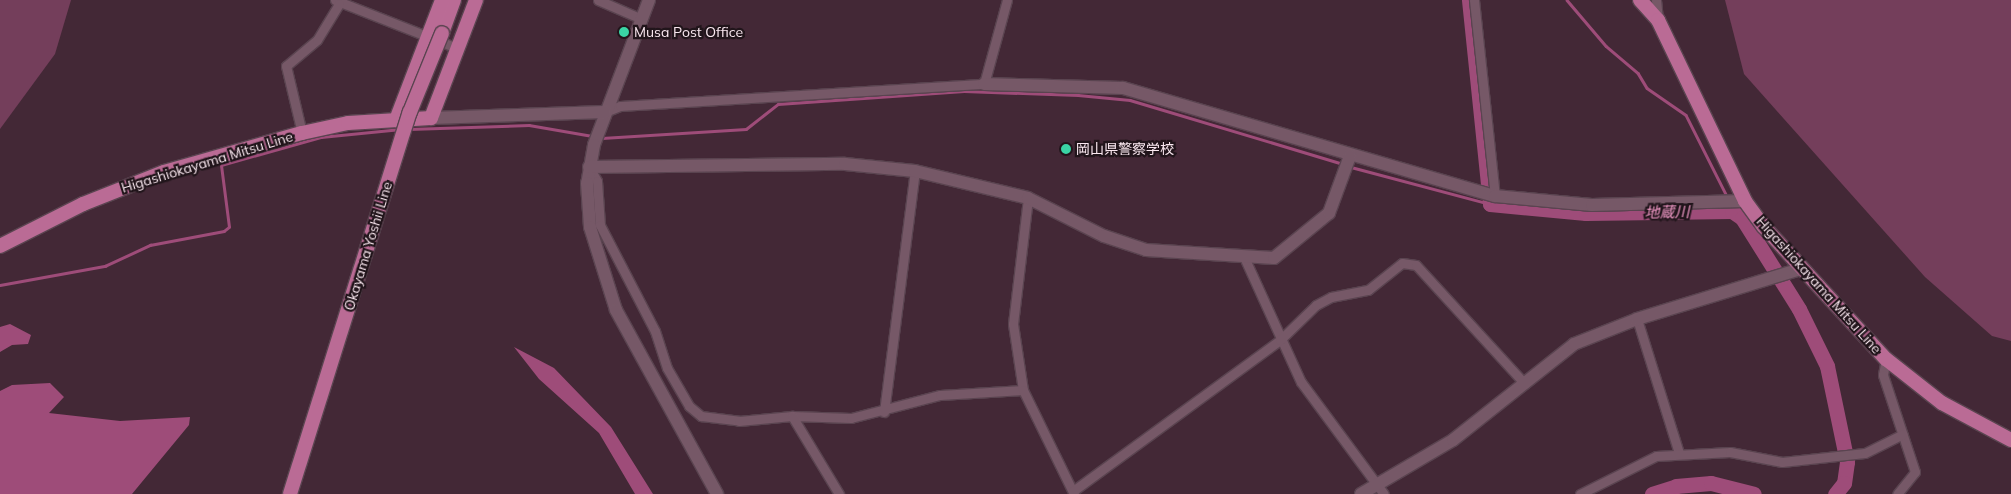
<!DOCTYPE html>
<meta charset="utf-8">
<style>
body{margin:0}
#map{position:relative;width:2011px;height:494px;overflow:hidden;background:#432836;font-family:Mulish,"Noto Sans JP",sans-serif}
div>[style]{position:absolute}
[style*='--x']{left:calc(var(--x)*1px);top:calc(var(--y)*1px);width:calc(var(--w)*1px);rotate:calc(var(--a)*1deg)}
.green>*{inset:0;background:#743e5b}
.water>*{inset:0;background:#9e4c79}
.stream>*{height:2.5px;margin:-1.25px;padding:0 1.25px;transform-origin:1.25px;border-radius:1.25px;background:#9e4c79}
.river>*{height:15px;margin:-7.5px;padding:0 7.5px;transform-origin:7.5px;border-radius:7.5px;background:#9e4c79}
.roads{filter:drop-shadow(1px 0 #5a4450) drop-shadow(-1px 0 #5a4450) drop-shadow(0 1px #5a4450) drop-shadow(0 -1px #5a4450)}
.street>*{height:9px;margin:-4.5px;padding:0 4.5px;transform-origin:4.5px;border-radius:4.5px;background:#765867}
.secondary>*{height:12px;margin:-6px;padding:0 6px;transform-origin:6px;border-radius:6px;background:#765867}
.primary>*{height:14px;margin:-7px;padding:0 7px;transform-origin:7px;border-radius:7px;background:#ba6b95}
.bridges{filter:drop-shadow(1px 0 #5a4450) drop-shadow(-1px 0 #5a4450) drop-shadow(0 1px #5a4450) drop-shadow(0 -1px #5a4450)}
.primary-bridge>*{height:14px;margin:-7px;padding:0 7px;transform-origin:7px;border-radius:7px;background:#ba6b95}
.dots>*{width:14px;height:14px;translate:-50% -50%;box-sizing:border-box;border:2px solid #21151b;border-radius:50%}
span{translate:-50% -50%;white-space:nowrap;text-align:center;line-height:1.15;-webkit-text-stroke:4.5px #21151b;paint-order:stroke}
.poi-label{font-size:14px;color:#fae8f0}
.left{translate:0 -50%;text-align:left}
.street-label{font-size:14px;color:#fae8f0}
.water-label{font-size:15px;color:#fa9fce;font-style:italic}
</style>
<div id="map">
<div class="green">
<div style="clip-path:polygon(0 0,71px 0,55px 54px,0 129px)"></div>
<div style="clip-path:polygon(1725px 0,2011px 0,2011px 341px,1992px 336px,1925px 277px,1744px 74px)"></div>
</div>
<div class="water">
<div style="clip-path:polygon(10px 324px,31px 335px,28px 344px,12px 345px,0 352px,0 327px)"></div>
<div style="clip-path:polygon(514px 347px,554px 368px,611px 427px,653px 494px,635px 494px,599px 433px,539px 379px)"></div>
<div style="clip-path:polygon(50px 383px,64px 397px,49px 413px,120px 421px,190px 417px,189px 425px,132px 494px,0 494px,0 391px,12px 385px)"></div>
</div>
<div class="stream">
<div style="--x:1567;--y:0;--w:60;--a:49.7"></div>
<div style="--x:1606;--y:46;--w:42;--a:40.2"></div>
<div style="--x:1638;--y:73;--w:17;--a:59"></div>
<div style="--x:1647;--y:88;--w:47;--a:34.7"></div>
<div style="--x:1686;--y:115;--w:93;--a:63.2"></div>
<div style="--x:409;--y:129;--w:120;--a:-1.9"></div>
<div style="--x:529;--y:125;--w:64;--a:9.9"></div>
<div style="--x:602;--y:138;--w:144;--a:-3.6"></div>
<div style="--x:746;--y:129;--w:41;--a:-38"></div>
<div style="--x:778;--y:104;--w:186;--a:-4"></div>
<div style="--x:964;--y:91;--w:114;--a:2"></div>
<div style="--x:1078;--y:95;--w:52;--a:5.5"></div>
<div style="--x:1130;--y:100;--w:223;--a:16.7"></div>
<div style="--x:1351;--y:167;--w:144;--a:14.9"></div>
<div style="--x:0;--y:285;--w:107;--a:-10.3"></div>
<div style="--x:105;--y:266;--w:50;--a:-25"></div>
<div style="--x:150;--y:245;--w:75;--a:-10.7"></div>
<div style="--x:224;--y:231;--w:6;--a:-39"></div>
<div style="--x:229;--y:227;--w:63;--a:-97.4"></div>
<div style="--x:221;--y:165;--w:104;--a:-15.6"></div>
<div style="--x:321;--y:137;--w:80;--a:-5.7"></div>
</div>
<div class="river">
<div style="--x:1469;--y:0;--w:205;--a:84.1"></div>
<div style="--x:1490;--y:204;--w:96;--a:5.4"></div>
<div style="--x:1586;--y:213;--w:146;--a:-0.8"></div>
<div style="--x:1732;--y:211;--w:12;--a:35"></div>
<div style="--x:1742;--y:218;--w:107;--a:57.9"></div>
<div style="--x:1799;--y:309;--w:64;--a:63.8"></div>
<div style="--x:1827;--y:366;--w:98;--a:78.2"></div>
<div style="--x:1847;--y:462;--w:21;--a:98"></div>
<div style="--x:1844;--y:483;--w:14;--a:129"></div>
<div style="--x:1652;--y:494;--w:25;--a:-18"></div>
<div style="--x:1676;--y:486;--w:35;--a:-5"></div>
<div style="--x:1711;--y:483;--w:44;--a:14.3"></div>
</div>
<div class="roads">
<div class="street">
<div style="--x:335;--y:0;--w:131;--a:21.5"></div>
<div style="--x:598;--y:0;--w:48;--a:23.4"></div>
<div style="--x:1474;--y:0;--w:197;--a:83.9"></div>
<div style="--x:1656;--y:0;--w:20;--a:84"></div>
<div style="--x:605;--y:112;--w:16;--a:-22"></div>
<div style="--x:620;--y:106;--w:365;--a:-3.5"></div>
<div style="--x:984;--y:84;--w:87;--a:-74.7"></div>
<div style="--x:302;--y:133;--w:69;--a:-103.4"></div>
<div style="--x:286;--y:66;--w:40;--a:-40"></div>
<div style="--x:317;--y:40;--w:42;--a:-58.6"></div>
<div style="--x:589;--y:167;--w:16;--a:60"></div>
<div style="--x:597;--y:181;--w:44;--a:86.1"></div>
<div style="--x:600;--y:225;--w:119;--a:62.6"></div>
<div style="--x:655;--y:331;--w:39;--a:72"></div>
<div style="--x:667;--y:368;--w:44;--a:59.9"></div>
<div style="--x:689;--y:406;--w:16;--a:40"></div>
<div style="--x:701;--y:416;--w:38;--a:7"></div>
<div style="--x:739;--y:421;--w:53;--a:-5.4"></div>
<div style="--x:792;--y:416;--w:59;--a:1.9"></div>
<div style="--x:851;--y:418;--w:92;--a:-14.5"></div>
<div style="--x:940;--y:395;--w:83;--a:-3.4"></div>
<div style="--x:1028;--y:198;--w:127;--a:96.8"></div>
<div style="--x:1013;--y:324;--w:67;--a:81.4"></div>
<div style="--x:1023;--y:390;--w:116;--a:63.9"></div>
<div style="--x:1244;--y:257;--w:137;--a:65.5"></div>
<div style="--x:1301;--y:382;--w:139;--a:53.5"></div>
<div style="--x:1637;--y:319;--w:140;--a:72.6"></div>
<div style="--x:1886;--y:359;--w:16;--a:101"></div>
<div style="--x:1883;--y:375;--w:102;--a:71.7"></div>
<div style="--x:1915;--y:472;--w:28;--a:129"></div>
<div style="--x:884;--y:412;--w:243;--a:-82.7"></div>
<div style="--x:792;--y:416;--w:91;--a:58.9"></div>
<div style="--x:1073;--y:491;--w:256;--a:-36.1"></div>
<div style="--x:1280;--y:340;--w:50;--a:-44.2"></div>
<div style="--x:1316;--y:305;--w:17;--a:-28"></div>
<div style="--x:1331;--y:297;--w:38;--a:-11"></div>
<div style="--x:1368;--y:290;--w:43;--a:-38.5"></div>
<div style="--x:1402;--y:263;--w:14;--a:8"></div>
<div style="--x:1416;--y:265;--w:161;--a:47.5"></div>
<div style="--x:1580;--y:494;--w:85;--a:-26.6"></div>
<div style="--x:1656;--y:456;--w:74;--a:-3.1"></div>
<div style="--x:1730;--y:452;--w:53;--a:10.9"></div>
<div style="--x:1782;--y:462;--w:83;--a:-6.2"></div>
<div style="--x:1865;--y:453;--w:42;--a:-26.6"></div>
</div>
<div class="secondary">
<div style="--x:649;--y:0;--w:155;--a:110.8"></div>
<div style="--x:594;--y:145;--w:39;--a:100"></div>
<div style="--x:587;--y:183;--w:44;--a:86.1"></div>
<div style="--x:590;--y:227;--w:87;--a:72.6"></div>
<div style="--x:616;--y:310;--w:210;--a:61.2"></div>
<div style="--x:984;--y:84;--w:139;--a:1.6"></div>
<div style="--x:1123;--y:88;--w:387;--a:16.2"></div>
<div style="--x:1495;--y:196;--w:97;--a:5.3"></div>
<div style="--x:1592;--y:205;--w:153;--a:-1.5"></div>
<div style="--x:431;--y:118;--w:174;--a:-2"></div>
<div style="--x:589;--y:167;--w:256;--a:-0.7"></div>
<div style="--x:845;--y:164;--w:70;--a:5.7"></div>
<div style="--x:915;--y:171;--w:116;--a:13.4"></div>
<div style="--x:1028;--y:198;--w:85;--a:26.6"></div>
<div style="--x:1104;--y:236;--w:44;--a:18.4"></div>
<div style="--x:1146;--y:250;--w:128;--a:3.6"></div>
<div style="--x:1274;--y:258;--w:71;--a:-39.3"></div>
<div style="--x:1329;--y:213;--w:61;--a:-69.8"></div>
<div style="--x:1361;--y:494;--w:107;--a:-30.4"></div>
<div style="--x:1453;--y:440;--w:154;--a:-38.4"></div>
<div style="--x:1574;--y:344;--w:68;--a:-21.6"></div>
<div style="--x:1637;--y:319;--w:171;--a:-17"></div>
</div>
<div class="primary">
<div style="--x:1640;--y:0;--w:27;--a:48"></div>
<div style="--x:1658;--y:20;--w:201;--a:64.3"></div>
<div style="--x:1745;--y:201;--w:32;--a:54"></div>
<div style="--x:1764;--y:227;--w:180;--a:47.3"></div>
<div style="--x:1886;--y:359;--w:71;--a:38.2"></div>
<div style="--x:1942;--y:403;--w:78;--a:28.2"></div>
<div style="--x:442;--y:33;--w:35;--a:-70"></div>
<div style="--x:396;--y:120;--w:129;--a:-69"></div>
<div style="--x:0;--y:246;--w:93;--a:-26.8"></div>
<div style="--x:83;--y:204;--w:87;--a:-21.6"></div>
<div style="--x:164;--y:172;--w:143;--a:-15.8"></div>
<div style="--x:302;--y:133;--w:47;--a:-12.3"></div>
<div style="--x:348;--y:123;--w:83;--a:-3.4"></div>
<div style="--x:431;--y:118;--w:126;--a:-69.1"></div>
</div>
</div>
<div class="bridges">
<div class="primary-bridge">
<div style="--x:290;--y:494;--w:400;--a:-72.6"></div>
<div style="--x:410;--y:112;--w:85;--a:-67.9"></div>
</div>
</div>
<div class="dots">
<div style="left:624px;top:32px;background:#3ad4a5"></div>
<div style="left:1066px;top:149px;background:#3ad4a5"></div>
</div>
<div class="poi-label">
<span class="left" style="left:634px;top:32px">Musa Post Office</span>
<span class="left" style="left:1076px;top:149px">岡山県警察学校</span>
</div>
<div class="street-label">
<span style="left:207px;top:162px;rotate:-17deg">Higashiokayama Mitsu Line</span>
<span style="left:368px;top:246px;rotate:-73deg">Okayama Yoshii Line</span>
<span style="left:1819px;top:285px;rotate:48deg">Higashiokayama Mitsu Line</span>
</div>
<div class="water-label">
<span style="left:1667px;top:212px;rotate:-1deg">地蔵川</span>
</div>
</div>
